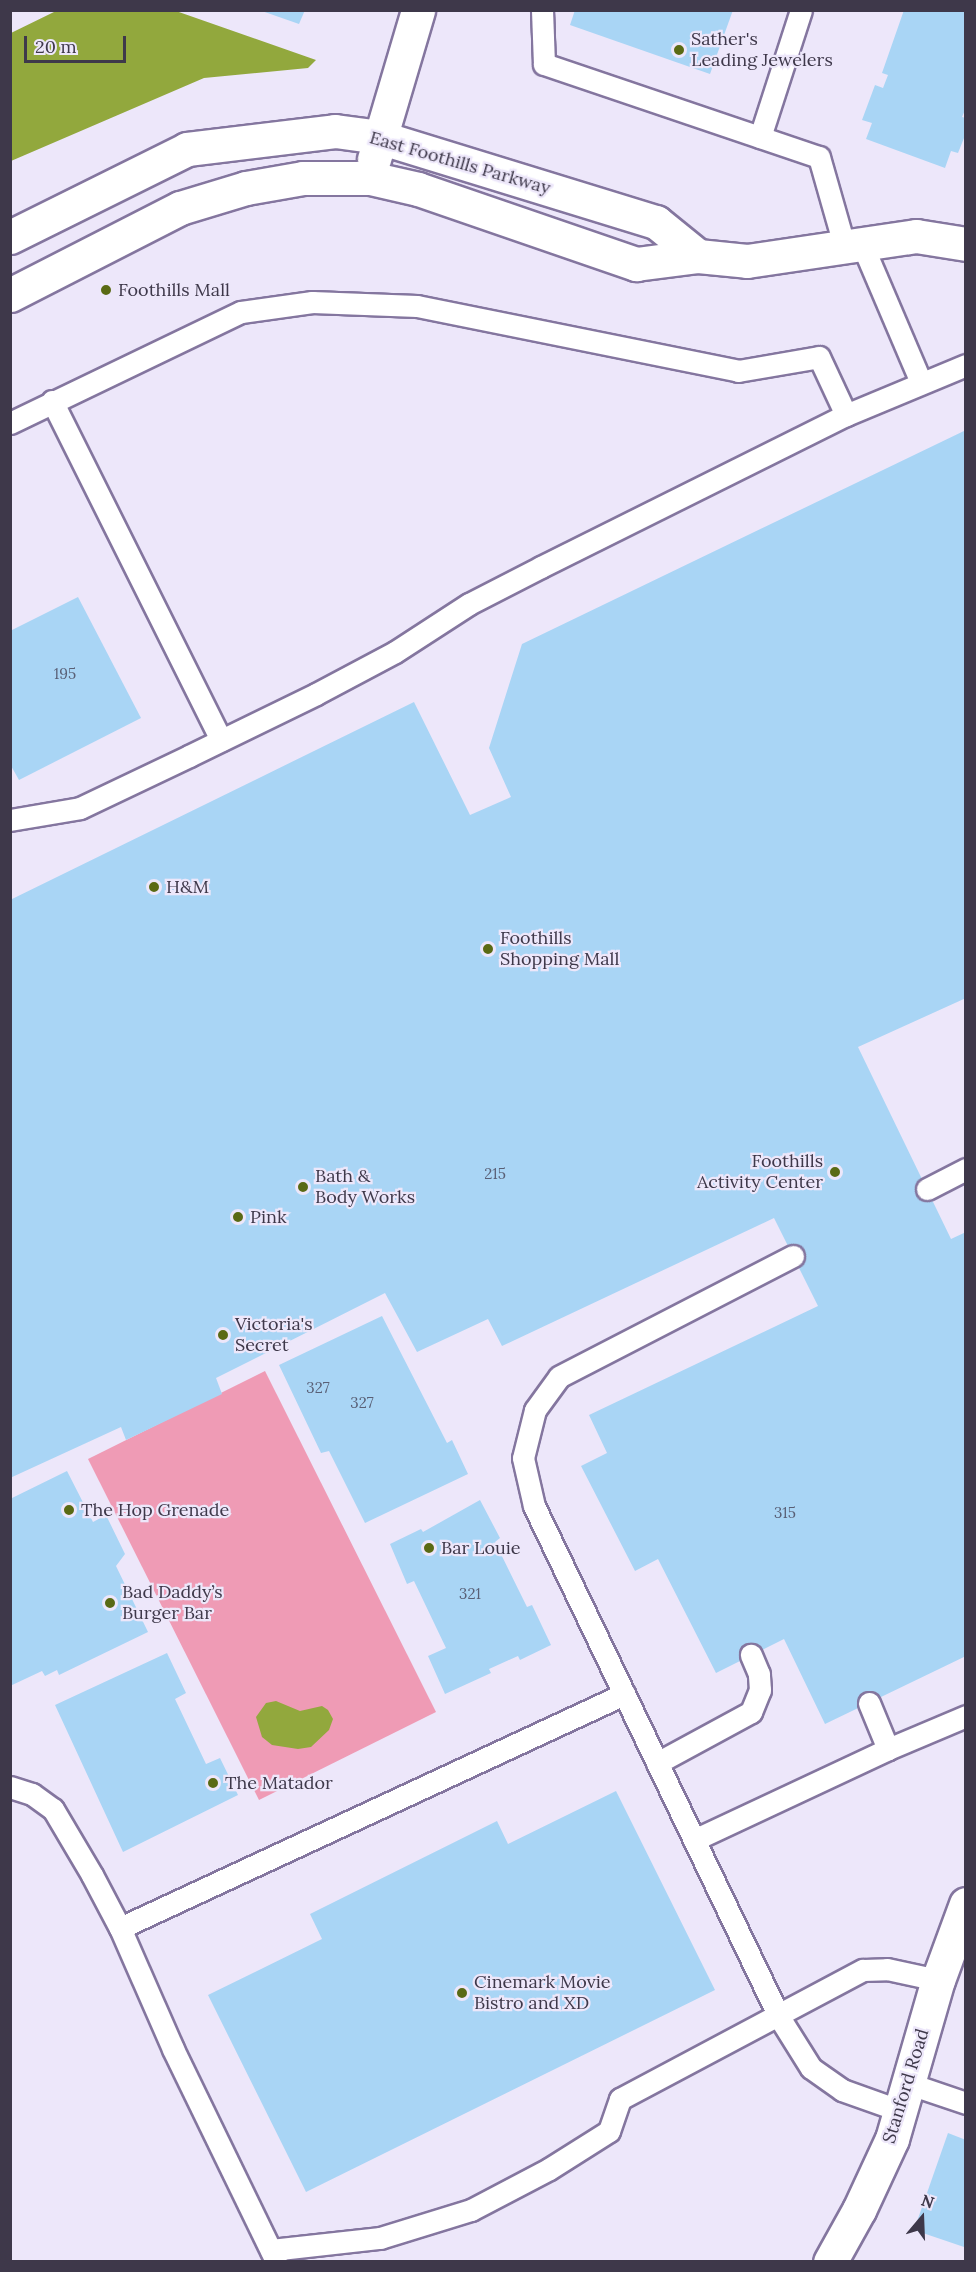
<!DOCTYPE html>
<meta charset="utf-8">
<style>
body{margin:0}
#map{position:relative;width:976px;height:2272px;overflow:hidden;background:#ede7fa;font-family:Lora,serif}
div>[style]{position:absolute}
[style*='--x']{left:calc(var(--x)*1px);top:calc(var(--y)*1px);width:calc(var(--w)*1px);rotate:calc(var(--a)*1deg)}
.green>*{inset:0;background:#ef9bb5}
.water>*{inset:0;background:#92a83d}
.building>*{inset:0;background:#a9d5f5}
.roads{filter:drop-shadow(2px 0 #84769f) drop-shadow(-2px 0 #84769f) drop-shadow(0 2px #84769f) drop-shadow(0 -2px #84769f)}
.lane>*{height:21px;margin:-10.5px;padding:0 10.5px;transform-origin:10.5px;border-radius:10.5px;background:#fff}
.street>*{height:33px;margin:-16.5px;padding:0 16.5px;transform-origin:16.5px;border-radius:16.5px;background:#fff}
.dots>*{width:16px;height:16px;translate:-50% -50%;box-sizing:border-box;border:3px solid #ede7fa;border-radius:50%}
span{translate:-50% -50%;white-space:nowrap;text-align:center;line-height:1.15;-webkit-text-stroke:4.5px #ede7fa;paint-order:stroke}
.number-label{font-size:15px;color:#595f75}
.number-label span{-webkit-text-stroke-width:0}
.poi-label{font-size:18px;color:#3e384a}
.left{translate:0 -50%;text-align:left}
.right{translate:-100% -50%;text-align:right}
.street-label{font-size:18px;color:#3e384a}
.frame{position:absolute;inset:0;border:12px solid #3e384a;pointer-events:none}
.north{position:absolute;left:892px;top:2188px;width:60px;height:60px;-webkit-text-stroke:4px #ede7fa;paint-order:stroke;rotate:19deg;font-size:16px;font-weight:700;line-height:24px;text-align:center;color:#3e384a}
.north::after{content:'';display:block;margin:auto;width:21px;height:27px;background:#3e384a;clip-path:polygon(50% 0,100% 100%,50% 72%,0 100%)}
.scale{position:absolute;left:24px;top:36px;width:102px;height:27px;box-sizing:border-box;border:3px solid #3e384a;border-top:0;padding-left:8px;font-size:18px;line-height:21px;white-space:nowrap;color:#3e384a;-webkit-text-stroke:4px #ede7fa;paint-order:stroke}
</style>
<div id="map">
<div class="green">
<div style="clip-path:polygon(265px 1371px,436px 1712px,259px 1800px,88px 1459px)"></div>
</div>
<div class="water">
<div style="clip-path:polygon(56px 11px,176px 11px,316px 60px,308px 68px,204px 78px,11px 161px,11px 33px)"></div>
<div style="clip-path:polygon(276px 1701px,300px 1711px,322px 1706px,328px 1710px,333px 1719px,329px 1730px,311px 1747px,298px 1749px,272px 1745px,262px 1737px,256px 1717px,266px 1703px)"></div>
</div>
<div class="building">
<div style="clip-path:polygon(259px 10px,305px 10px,299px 24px)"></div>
<div style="clip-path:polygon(575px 10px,733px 10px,710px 74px,570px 25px)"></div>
<div style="clip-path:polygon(904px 10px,966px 10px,966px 108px,962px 117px,966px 118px,966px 133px,958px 153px,951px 151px,945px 168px,866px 139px,872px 123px,862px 120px,875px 85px,883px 88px,888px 75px,882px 73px)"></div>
<div style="clip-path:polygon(966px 430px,966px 998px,858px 1047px,951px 1239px,966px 1232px,966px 1656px,825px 1724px,784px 1639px,716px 1673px,658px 1559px,635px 1571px,581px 1466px,607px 1453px,589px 1415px,818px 1306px,774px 1218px,502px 1346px,488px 1319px,417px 1352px,385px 1293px,216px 1378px,222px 1394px,126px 1440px,121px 1427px,10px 1478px,10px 900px,414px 702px,470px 815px,511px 797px,489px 748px,522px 644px)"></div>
<div style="clip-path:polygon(78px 597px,141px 718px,19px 780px,10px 764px,10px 631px)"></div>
<div style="clip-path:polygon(382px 1316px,447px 1443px,452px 1440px,468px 1474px,365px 1523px,329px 1451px,321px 1453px,279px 1365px)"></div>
<div style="clip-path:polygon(67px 1471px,93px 1522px,106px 1515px,125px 1554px,116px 1566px,148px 1632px,59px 1675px,57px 1670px,45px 1676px,42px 1671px,10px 1686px,10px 1499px)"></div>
<div style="clip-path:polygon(480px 1500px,500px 1538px,495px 1542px,527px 1607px,532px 1605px,551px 1645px,520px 1660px,518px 1656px,489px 1669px,491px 1673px,445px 1694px,428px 1656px,446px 1648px,414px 1581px,407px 1584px,390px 1544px,421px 1529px,423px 1532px)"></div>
<div style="clip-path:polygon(167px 1653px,186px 1693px,175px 1699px,206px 1764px,220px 1758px,238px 1795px,123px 1852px,55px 1705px)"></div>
<div style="clip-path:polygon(616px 1791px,715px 1990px,306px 2192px,208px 1995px,322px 1939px,310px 1914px,497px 1821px,508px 1844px)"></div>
<div style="clip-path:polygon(948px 2133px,966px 2140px,964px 2247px,914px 2230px)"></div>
</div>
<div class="roads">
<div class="lane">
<div style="--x:542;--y:10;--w:54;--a:87.9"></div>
<div style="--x:544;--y:64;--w:290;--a:18.7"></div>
<div style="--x:819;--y:157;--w:95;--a:74.1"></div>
<div style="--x:760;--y:137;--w:133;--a:-72.1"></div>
<div style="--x:862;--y:244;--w:150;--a:66.9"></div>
<div style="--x:52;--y:401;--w:379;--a:63.5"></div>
<div style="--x:10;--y:423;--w:256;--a:-25.7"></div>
<div style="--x:241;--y:312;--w:72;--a:-8"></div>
<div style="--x:312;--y:302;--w:105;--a:2.2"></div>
<div style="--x:417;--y:306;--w:328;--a:11.4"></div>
<div style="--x:738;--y:371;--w:82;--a:-9.8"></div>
<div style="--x:819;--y:357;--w:64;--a:65"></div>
<div style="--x:10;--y:820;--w:71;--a:-9.7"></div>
<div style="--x:80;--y:808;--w:121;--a:-25.5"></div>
<div style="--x:189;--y:756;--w:141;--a:-26"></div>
<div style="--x:316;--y:694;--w:89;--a:-28"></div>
<div style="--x:395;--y:652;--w:88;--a:-33"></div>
<div style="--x:469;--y:604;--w:81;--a:-27.2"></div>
<div style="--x:541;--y:567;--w:341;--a:-26.5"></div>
<div style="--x:846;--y:415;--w:130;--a:-22.6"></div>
<div style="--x:927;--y:1189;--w:44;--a:-27.1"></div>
<div style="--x:793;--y:1256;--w:263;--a:152.7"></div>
<div style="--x:559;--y:1377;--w:41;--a:126"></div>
<div style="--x:535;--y:1410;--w:49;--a:104"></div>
<div style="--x:523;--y:1458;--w:49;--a:77.1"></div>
<div style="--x:534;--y:1506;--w:567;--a:64.38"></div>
<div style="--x:779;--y:2017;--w:60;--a:57.9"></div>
<div style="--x:811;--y:2068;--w:38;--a:35"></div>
<div style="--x:842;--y:2090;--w:63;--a:19.6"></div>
<div style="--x:869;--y:1703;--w:50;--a:67.6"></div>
<div style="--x:657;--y:1763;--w:107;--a:-28.5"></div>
<div style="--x:751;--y:1712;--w:24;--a:-68"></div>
<div style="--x:760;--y:1690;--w:16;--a:-94"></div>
<div style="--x:759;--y:1674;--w:21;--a:-113"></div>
<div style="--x:10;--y:1787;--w:23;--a:18"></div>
<div style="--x:32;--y:1794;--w:26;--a:36"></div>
<div style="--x:53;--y:1809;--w:77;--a:59.4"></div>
<div style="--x:92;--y:1875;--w:60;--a:62.2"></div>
<div style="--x:120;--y:1928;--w:132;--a:66.3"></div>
<div style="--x:173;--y:2049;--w:236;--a:64.1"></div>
<div style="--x:694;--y:1840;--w:214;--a:-25.1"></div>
<div style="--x:888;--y:1749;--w:85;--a:-22.9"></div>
<div style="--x:120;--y:1928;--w:556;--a:-24.9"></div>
<div style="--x:907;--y:2083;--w:62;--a:18.7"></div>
<div style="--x:271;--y:2250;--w:110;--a:-6.3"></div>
<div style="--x:380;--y:2238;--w:95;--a:-17.1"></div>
<div style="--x:471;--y:2210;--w:88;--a:-27.7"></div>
<div style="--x:549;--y:2169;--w:71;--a:-32.3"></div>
<div style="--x:609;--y:2131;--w:34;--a:-71"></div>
<div style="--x:620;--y:2099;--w:275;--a:-28"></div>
<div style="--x:863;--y:1970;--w:24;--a:-2"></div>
<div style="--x:887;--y:1969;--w:52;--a:12.2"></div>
</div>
<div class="street">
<div style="--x:374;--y:159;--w:155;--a:-73.5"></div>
<div style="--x:10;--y:237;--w:198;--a:-26.4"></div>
<div style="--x:187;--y:149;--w:149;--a:-6.9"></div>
<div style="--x:335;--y:131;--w:44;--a:7.8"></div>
<div style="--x:379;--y:137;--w:290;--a:17.1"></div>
<div style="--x:656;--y:222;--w:54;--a:39"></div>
<div style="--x:10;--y:295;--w:191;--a:-27.1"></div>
<div style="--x:180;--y:208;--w:69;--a:-16.9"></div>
<div style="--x:246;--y:188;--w:58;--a:-10"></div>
<div style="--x:303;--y:178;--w:67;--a:0"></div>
<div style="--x:370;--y:178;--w:49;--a:12.9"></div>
<div style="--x:418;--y:189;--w:231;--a:19"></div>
<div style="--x:636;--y:264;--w:63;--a:-7.4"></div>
<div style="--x:698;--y:256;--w:49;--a:5.8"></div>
<div style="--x:747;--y:261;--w:171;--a:-8.4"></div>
<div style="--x:916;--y:236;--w:51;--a:9.1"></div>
<div style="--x:830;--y:2262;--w:60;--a:-60.9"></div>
<div style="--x:859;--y:2210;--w:78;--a:-65.1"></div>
<div style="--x:892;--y:2139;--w:166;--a:-73.9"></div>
<div style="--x:938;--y:1980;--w:81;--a:-69.8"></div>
</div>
</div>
<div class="dots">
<div style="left:679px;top:50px;background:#5a6a14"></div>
<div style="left:106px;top:290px;background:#5a6a14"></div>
<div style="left:154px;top:887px;background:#5a6a14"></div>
<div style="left:488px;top:949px;background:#5a6a14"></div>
<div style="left:835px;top:1172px;background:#5a6a14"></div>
<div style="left:303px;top:1187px;background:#5a6a14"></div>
<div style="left:238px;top:1217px;background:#5a6a14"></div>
<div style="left:223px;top:1335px;background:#5a6a14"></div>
<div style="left:69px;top:1510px;background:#5a6a14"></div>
<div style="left:429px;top:1548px;background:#5a6a14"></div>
<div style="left:110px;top:1603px;background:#5a6a14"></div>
<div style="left:213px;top:1783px;background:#5a6a14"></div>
<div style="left:462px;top:1993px;background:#5a6a14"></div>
</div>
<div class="number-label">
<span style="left:65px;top:674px">195</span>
<span style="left:495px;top:1174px">215</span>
<span style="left:318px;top:1388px">327</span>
<span style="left:362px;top:1403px">327</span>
<span style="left:785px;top:1513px">315</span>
<span style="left:470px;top:1594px">321</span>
</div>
<div class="poi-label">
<span class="left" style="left:691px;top:50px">Sather's<br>Leading Jewelers</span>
<span class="left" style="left:118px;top:290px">Foothills Mall</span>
<span class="left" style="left:166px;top:887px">H&amp;M</span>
<span class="left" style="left:500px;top:949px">Foothills<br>Shopping Mall</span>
<span class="right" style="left:823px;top:1172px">Foothills<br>Activity Center</span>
<span class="left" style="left:315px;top:1187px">Bath &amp;<br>Body Works</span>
<span class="left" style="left:250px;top:1217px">Pink</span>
<span class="left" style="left:235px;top:1335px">Victoria's<br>Secret</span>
<span class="left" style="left:81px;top:1510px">The Hop Grenade</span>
<span class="left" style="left:441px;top:1548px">Bar Louie</span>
<span class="left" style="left:122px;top:1603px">Bad Daddy’s<br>Burger Bar</span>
<span class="left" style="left:225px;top:1783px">The Matador</span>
<span class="left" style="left:474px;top:1993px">Cinemark Movie<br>Bistro and XD</span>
</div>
<div class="street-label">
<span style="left:460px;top:163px;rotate:16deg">East Foothills Parkway</span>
<span style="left:906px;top:2086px;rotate:-73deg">Stanford Road</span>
</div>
<div class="frame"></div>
<div class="north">N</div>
<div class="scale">20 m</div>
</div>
